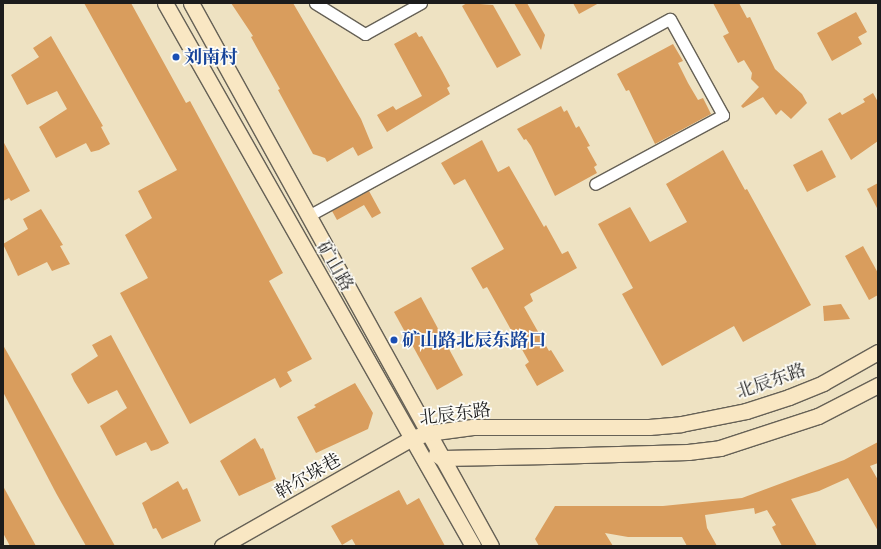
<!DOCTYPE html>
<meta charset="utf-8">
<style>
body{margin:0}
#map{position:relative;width:881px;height:549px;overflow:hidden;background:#eee2c2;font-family:"EB Garamond","Noto Serif SC",serif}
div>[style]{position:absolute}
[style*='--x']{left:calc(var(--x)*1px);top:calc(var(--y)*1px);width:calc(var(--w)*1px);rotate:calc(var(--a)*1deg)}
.building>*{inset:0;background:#d99d5d}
.roads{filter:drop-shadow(1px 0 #666156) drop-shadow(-1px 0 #666156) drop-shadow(0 1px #666156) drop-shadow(0 -1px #666156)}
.street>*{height:11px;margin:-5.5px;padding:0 5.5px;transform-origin:5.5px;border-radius:5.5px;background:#fff}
.secondary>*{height:15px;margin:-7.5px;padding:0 7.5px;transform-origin:7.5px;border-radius:7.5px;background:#f9e7c3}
.dots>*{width:11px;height:11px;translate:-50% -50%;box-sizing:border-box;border:2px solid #fdfcf7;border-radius:50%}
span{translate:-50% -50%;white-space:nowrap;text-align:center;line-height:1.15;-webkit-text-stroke:3.5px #fdfcf7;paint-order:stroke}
.transit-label{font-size:18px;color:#164399;font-weight:700}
.left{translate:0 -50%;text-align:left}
.street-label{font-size:18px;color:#1c1c1c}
.frame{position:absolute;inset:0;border:4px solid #1c1c1c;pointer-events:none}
</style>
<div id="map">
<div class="building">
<div style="clip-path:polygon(84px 3px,131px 3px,186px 103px,190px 101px,283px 273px,269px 281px,312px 359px,287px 372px,292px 381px,280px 388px,275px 378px,190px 424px,120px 293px,148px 278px,125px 235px,152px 218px,138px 191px,177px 170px)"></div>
<div style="clip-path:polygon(231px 3px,293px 3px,361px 119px,373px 148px,358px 156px,353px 147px,327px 162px,325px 158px,313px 154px,278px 90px,280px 89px,251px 37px,253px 36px)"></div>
<div style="clip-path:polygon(467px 3px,493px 5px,521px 55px,497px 68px,462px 6px)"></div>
<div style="clip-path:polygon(514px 3px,527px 3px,545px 35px,541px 50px)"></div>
<div style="clip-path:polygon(573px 3px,599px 3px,579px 14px)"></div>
<div style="clip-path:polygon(713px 3px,739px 3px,747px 18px,750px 17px,775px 69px,802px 94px,807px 103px,791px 119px,781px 110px,776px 115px,763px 97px,743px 108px,741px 106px,759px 87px,751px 79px,752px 73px,744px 60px,738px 63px,723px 36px,729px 33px)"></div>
<div style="clip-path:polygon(856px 12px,867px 32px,858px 37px,862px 44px,832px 61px,817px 33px)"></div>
<div style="clip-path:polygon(416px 32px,419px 37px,422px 36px,442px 71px,450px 86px,447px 88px,450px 94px,387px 132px,377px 115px,393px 106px,396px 110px,422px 96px,394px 44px)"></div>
<div style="clip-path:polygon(51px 36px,103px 126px,101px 127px,110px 144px,99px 150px,91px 152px,86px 143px,56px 158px,39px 127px,67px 109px,57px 91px,27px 105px,11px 75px,39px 57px,33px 48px)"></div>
<div style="clip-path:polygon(673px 44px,683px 61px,678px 63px,688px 83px,698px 100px,703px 98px,711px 114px,655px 144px,629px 90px,626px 91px,617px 74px)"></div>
<div style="clip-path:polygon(873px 93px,878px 102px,878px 141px,851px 160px,828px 119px,840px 112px,842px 115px,865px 102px,863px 99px)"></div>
<div style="clip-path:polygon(561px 106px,564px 112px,567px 110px,576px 128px,579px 126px,590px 146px,587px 147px,597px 165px,594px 167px,597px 173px,555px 196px,531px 146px,526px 139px,524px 140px,517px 129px)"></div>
<div style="clip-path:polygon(482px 140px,498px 172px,509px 166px,544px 227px,546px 225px,562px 254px,568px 251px,577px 268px,530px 294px,533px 301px,524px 307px,549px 351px,551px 350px,564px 371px,537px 386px,525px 365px,529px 362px,487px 287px,483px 289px,471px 268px,504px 249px,465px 179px,454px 185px,441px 163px)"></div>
<div style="clip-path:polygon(3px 141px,30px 191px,11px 201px,9px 198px,3px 201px)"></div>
<div style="clip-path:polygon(723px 150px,745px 190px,747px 189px,811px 305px,743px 342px,734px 326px,662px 366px,622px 294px,633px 288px,598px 224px,630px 207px,650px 242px,687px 222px,666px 184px)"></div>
<div style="clip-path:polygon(822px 150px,836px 177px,807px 192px,793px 165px)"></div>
<div style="clip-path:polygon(878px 183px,878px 210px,867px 189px)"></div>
<div style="clip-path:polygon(369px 191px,381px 213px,372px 218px,364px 205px,337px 220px,332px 211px)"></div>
<div style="clip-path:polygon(41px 209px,63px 245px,60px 246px,70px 264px,52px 271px,47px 262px,18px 276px,3px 244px,28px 229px,23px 219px)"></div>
<div style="clip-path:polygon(863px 246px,878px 273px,878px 295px,869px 300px,845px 256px)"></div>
<div style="clip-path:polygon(421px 297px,463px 375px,437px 390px,394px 312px)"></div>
<div style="clip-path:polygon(841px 304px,850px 319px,824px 321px,823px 306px)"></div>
<div style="clip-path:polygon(111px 335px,169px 443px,158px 449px,151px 451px,146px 442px,116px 456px,100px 426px,127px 408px,117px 390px,88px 404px,74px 381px,71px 374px,98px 356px,92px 345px)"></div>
<div style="clip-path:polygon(3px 345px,32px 396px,115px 546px,86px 546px,56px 493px,3px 392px)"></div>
<div style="clip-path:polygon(355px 383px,373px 413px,368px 429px,316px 453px,297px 417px,316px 407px,314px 405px)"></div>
<div style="clip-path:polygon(255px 438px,261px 449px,263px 448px,276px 479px,239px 496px,220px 461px)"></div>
<div style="clip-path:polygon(878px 442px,878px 463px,870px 466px,878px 480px,878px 531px,848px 478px,819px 491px,791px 499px,817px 546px,782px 546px,772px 527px,776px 525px,767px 510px,755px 514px,754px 508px,705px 515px,707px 528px,717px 546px,687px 546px,682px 537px,628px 537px,605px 533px,613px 546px,539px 546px,535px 539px,555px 506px,663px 506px,742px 498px,844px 460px)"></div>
<div style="clip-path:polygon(178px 481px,183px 490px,187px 488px,201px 521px,162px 539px,156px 528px,153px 529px,142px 503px)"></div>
<div style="clip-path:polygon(3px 486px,36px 546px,10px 546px,3px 533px)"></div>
<div style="clip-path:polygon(399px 490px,407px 505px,419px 498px,445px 546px,356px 546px,352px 539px,342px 545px,331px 526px)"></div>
</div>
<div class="roads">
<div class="street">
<div style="--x:315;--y:3;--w:59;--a:31.8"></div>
<div style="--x:365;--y:34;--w:64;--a:-29"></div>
<div style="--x:308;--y:216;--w:412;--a:-28.6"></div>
<div style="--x:670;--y:19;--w:110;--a:61.1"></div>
<div style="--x:723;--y:115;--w:145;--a:151.7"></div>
</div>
<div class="secondary">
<div style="--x:165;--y:3;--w:624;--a:60.44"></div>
<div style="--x:191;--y:3;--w:620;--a:61.08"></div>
<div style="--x:436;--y:454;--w:7;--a:34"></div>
<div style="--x:442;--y:458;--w:107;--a:-1.1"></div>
<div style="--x:549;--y:456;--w:139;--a:-1.6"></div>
<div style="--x:688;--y:452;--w:32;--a:-7"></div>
<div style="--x:720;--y:448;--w:103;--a:-18.1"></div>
<div style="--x:818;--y:416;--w:68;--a:-27.3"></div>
<div style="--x:222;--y:546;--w:219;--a:-29.6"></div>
<div style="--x:412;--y:438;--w:17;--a:-17"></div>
<div style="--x:428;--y:433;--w:45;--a:-7.6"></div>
<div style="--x:473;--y:427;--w:176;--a:0"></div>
<div style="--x:649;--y:427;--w:32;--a:-5"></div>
<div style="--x:681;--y:424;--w:66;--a:-11.3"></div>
<div style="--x:746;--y:411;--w:45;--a:-18"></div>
<div style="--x:789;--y:397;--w:37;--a:-22"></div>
<div style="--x:823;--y:383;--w:63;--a:-29.4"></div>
</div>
</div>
<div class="dots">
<div style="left:176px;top:57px;background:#1a4fb4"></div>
<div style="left:394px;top:340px;background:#1a4fb4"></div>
</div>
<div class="transit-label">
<span class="left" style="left:184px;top:57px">刘南村</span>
<span class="left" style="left:402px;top:340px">矿山路北辰东路口</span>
</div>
<div class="street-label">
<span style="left:335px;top:266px;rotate:60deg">矿山路</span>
<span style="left:771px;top:381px;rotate:-19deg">北辰东路</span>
<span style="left:455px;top:414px;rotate:-7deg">北辰东路</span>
<span style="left:308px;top:476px;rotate:-30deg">幹尔垛巷</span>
</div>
<div class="frame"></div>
</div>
